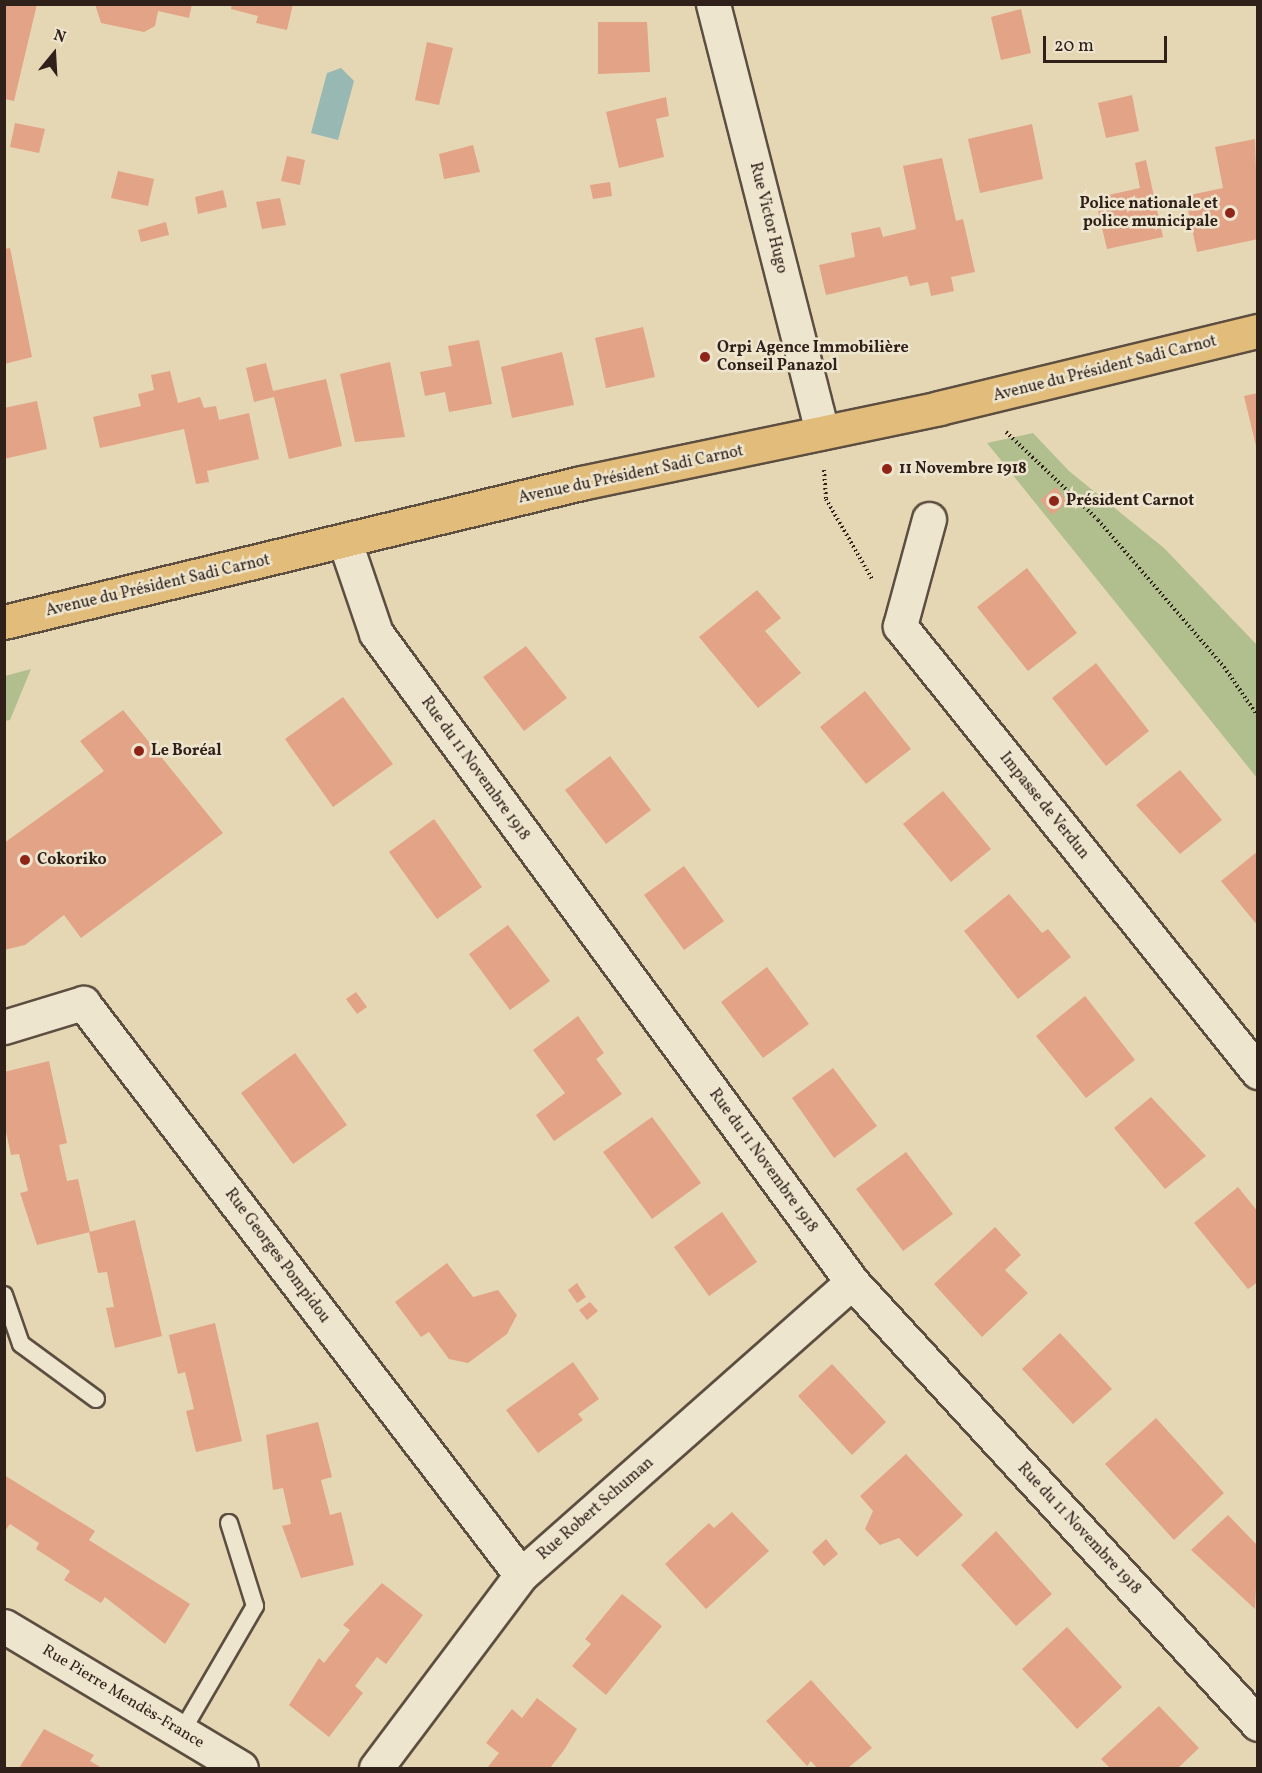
<!DOCTYPE html>
<meta charset="utf-8">
<style>
body{margin:0}
#map{position:relative;width:1262px;height:1773px;overflow:hidden;background:#e5d7b4;font-family:Vollkorn,serif}
div>[style]{position:absolute}
[style*='--x']{left:calc(var(--x)*1px);top:calc(var(--y)*1px);width:calc(var(--w)*1px);rotate:calc(var(--a)*1deg)}
.green>*{inset:0;background:#b1bf8f}
.water>*{inset:0;background:#97b8b3}
.building>*{inset:0;background:#e2a387}
.path>*{height:4px;margin-top:-2px;transform-origin:0;background:repeating-linear-gradient(90deg,#2f201a 0 1.5px,transparent 0 4.5px)}
.roads{filter:drop-shadow(2px 0 #5c4e40) drop-shadow(-2px 0 #5c4e40) drop-shadow(0 2px #5c4e40) drop-shadow(0 -2px #5c4e40)}
.service>*{height:16px;margin:-8px;padding:0 8px;transform-origin:8px;border-radius:8px;background:#eee5ce}
.minor>*{height:33px;margin:-16.5px;padding:0 16.5px;transform-origin:16.5px;border-radius:16.5px;background:#eee5ce}
.primary>*{height:33px;margin:-16.5px;padding:0 16.5px;transform-origin:16.5px;border-radius:16.5px;background:#e2bc7a}
.dots>*{width:16px;height:16px;translate:-50% -50%;box-sizing:border-box;border:3px solid #eee5ce;border-radius:50%}
span{translate:-50% -50%;white-space:nowrap;text-align:center;line-height:1.15;-webkit-text-stroke:5px #eee5ce;paint-order:stroke}
.poi-label{font-size:16px;color:#2f201a;font-weight:700}
.right{translate:-100% -50%;text-align:right}
.left{translate:0 -50%;text-align:left}
.street-label{font-size:16px;color:#2f201a}
.frame{position:absolute;inset:0;border:6px solid #2f201a;pointer-events:none}
.north{position:absolute;left:24px;top:24px;width:60px;height:60px;-webkit-text-stroke:4px #eee5ce;paint-order:stroke;rotate:18deg;font-size:16px;font-weight:700;line-height:24px;text-align:center;color:#2f201a}
.north::after{content:'';display:block;margin:auto;width:21px;height:27px;background:#2f201a;clip-path:polygon(50% 0,100% 100%,50% 72%,0 100%)}
.scale{position:absolute;left:1043px;top:36px;width:124px;height:27px;box-sizing:border-box;border:3px solid #2f201a;border-top:0;padding-left:8px;font-size:18px;line-height:21px;white-space:nowrap;color:#2f201a;-webkit-text-stroke:4px #eee5ce;paint-order:stroke}
</style>
<div id="map">
<div class="green">
<div style="clip-path:polygon(1033px 433px,1069px 471px,1164px 548px,1257px 645px,1257px 778px,987px 443px)"></div>
<div style="clip-path:polygon(31px 669px,10px 720px,5px 721px,5px 676px)"></div>
</div>
<div class="water">
<div style="clip-path:polygon(341px 68px,354px 81px,338px 140px,311px 133px,327px 73px)"></div>
</div>
<div class="building">
<div style="clip-path:polygon(4px 4px,37px 4px,14px 101px,5px 99px)"></div>
<div style="clip-path:polygon(95px 4px,192px 4px,189px 18px,158px 11px,155px 26px,144px 32px,101px 23px)"></div>
<div style="clip-path:polygon(232px 4px,293px 4px,287px 30px,256px 23px,258px 16px,231px 9px)"></div>
<div style="clip-path:polygon(1021px 9px,1031px 53px,1001px 60px,991px 17px)"></div>
<div style="clip-path:polygon(598px 22px,647px 22px,650px 72px,598px 74px)"></div>
<div style="clip-path:polygon(427px 42px,453px 48px,439px 105px,415px 100px)"></div>
<div style="clip-path:polygon(1132px 95px,1139px 131px,1106px 138px,1098px 103px)"></div>
<div style="clip-path:polygon(666px 97px,669px 116px,656px 119px,664px 157px,619px 168px,606px 112px)"></div>
<div style="clip-path:polygon(15px 123px,45px 129px,39px 153px,10px 147px)"></div>
<div style="clip-path:polygon(1032px 124px,1043px 179px,980px 193px,968px 139px)"></div>
<div style="clip-path:polygon(1255px 139px,1258px 239px,1197px 252px,1185px 196px,1223px 188px,1215px 147px)"></div>
<div style="clip-path:polygon(473px 145px,480px 172px,444px 179px,439px 154px)"></div>
<div style="clip-path:polygon(287px 156px,305px 160px,300px 185px,281px 181px)"></div>
<div style="clip-path:polygon(942px 158px,956px 221px,963px 219px,975px 272px,951px 277px,954px 291px,931px 296px,928px 282px,910px 286px,907px 276px,826px 295px,819px 265px,855px 257px,851px 233px,880px 227px,883px 237px,916px 229px,903px 166px)"></div>
<div style="clip-path:polygon(1146px 160px,1163px 237px,1107px 249px,1095px 198px,1140px 188px,1135px 163px)"></div>
<div style="clip-path:polygon(118px 171px,154px 179px,148px 206px,111px 198px)"></div>
<div style="clip-path:polygon(610px 182px,612px 196px,593px 199px,590px 185px)"></div>
<div style="clip-path:polygon(223px 190px,227px 207px,198px 214px,195px 197px)"></div>
<div style="clip-path:polygon(280px 198px,286px 225px,262px 229px,256px 202px)"></div>
<div style="clip-path:polygon(166px 222px,169px 235px,141px 242px,138px 230px)"></div>
<div style="clip-path:polygon(10px 248px,32px 357px,4px 364px,4px 249px)"></div>
<div style="clip-path:polygon(643px 327px,655px 377px,606px 388px,595px 338px)"></div>
<div style="clip-path:polygon(479px 340px,492px 404px,449px 412px,445px 392px,425px 396px,420px 372px,452px 366px,448px 346px)"></div>
<div style="clip-path:polygon(562px 352px,574px 405px,512px 418px,501px 367px)"></div>
<div style="clip-path:polygon(390px 362px,405px 437px,355px 442px,340px 374px)"></div>
<div style="clip-path:polygon(266px 363px,273px 391px,326px 379px,342px 446px,289px 459px,274px 397px,254px 402px,246px 368px)"></div>
<div style="clip-path:polygon(170px 371px,178px 403px,200px 397px,204px 408px,216px 406px,219px 420px,249px 413px,259px 459px,207px 471px,209px 482px,196px 484px,184px 429px,100px 448px,93px 417px,141px 406px,138px 394px,154px 390px,151px 375px)"></div>
<div style="clip-path:polygon(1258px 393px,1258px 450px,1257px 450px,1244px 396px)"></div>
<div style="clip-path:polygon(37px 401px,47px 449px,4px 459px,4px 408px)"></div>
<div style="clip-path:polygon(1056px 487px,1068px 502px,1052px 515px,1040px 500px)"></div>
<div style="clip-path:polygon(1027px 568px,1077px 633px,1028px 671px,977px 607px)"></div>
<div style="clip-path:polygon(757px 590px,781px 618px,765px 631px,801px 673px,758px 708px,699px 637px)"></div>
<div style="clip-path:polygon(526px 646px,567px 698px,524px 731px,483px 677px)"></div>
<div style="clip-path:polygon(1096px 663px,1149px 731px,1106px 766px,1052px 698px)"></div>
<div style="clip-path:polygon(865px 691px,911px 749px,866px 784px,820px 727px)"></div>
<div style="clip-path:polygon(343px 697px,393px 764px,333px 807px,285px 739px)"></div>
<div style="clip-path:polygon(123px 710px,223px 833px,81px 938px,64px 915px,25px 945px,4px 950px,4px 843px,104px 771px,80px 741px)"></div>
<div style="clip-path:polygon(610px 756px,651px 810px,606px 844px,565px 790px)"></div>
<div style="clip-path:polygon(1180px 770px,1222px 820px,1180px 854px,1136px 805px)"></div>
<div style="clip-path:polygon(943px 791px,991px 849px,951px 882px,903px 824px)"></div>
<div style="clip-path:polygon(434px 819px,482px 887px,437px 919px,389px 852px)"></div>
<div style="clip-path:polygon(1258px 851px,1258px 926px,1221px 881px)"></div>
<div style="clip-path:polygon(684px 866px,724px 921px,684px 950px,644px 895px)"></div>
<div style="clip-path:polygon(1009px 894px,1042px 933px,1048px 929px,1071px 957px,1018px 999px,964px 931px)"></div>
<div style="clip-path:polygon(508px 925px,550px 981px,510px 1010px,469px 954px)"></div>
<div style="clip-path:polygon(767px 967px,809px 1024px,763px 1058px,721px 1002px)"></div>
<div style="clip-path:polygon(356px 992px,367px 1007px,357px 1014px,346px 999px)"></div>
<div style="clip-path:polygon(1085px 996px,1135px 1060px,1086px 1098px,1036px 1036px)"></div>
<div style="clip-path:polygon(578px 1016px,604px 1053px,596px 1059px,622px 1094px,554px 1141px,536px 1115px,565px 1093px,533px 1050px)"></div>
<div style="clip-path:polygon(295px 1053px,347px 1125px,293px 1164px,241px 1093px)"></div>
<div style="clip-path:polygon(49px 1061px,67px 1143px,59px 1145px,67px 1181px,78px 1179px,90px 1232px,37px 1245px,20px 1193px,28px 1191px,19px 1154px,11px 1155px,5px 1127px,4px 1072px)"></div>
<div style="clip-path:polygon(833px 1068px,877px 1126px,834px 1158px,792px 1098px)"></div>
<div style="clip-path:polygon(1151px 1097px,1206px 1156px,1165px 1189px,1114px 1128px)"></div>
<div style="clip-path:polygon(652px 1117px,701px 1183px,652px 1219px,603px 1152px)"></div>
<div style="clip-path:polygon(906px 1152px,953px 1214px,903px 1251px,856px 1189px)"></div>
<div style="clip-path:polygon(1238px 1187px,1258px 1212px,1258px 1282px,1248px 1289px,1194px 1223px)"></div>
<div style="clip-path:polygon(722px 1212px,757px 1262px,709px 1296px,674px 1247px)"></div>
<div style="clip-path:polygon(135px 1220px,162px 1336px,115px 1348px,106px 1308px,114px 1307px,107px 1272px,98px 1273px,89px 1232px)"></div>
<div style="clip-path:polygon(995px 1227px,1021px 1255px,1005px 1270px,1028px 1293px,982px 1337px,934px 1284px)"></div>
<div style="clip-path:polygon(447px 1263px,473px 1297px,498px 1290px,517px 1315px,507px 1334px,468px 1363px,449px 1359px,429px 1332px,421px 1337px,395px 1302px)"></div>
<div style="clip-path:polygon(577px 1283px,586px 1297px,577px 1303px,568px 1290px)"></div>
<div style="clip-path:polygon(590px 1302px,598px 1311px,587px 1320px,579px 1310px)"></div>
<div style="clip-path:polygon(215px 1323px,242px 1441px,196px 1452px,186px 1411px,194px 1409px,190px 1392px,185px 1372px,178px 1374px,169px 1335px)"></div>
<div style="clip-path:polygon(1060px 1333px,1112px 1389px,1073px 1424px,1022px 1369px)"></div>
<div style="clip-path:polygon(573px 1362px,599px 1399px,578px 1414px,583px 1420px,538px 1453px,506px 1410px)"></div>
<div style="clip-path:polygon(832px 1364px,886px 1422px,852px 1455px,798px 1396px)"></div>
<div style="clip-path:polygon(1156px 1418px,1224px 1493px,1174px 1540px,1105px 1464px)"></div>
<div style="clip-path:polygon(318px 1422px,332px 1477px,321px 1480px,330px 1515px,341px 1512px,354px 1565px,301px 1578px,282px 1526px,291px 1524px,283px 1488px,273px 1490px,266px 1435px)"></div>
<div style="clip-path:polygon(906px 1454px,963px 1515px,917px 1557px,899px 1538px,880px 1545px,865px 1529px,873px 1511px,860px 1496px)"></div>
<div style="clip-path:polygon(4px 1475px,95px 1531px,89px 1540px,190px 1604px,165px 1644px,105px 1597px,101px 1603px,64px 1580px,70px 1571px,36px 1549px,39px 1543px,10px 1524px,4px 1532px)"></div>
<div style="clip-path:polygon(732px 1512px,769px 1551px,706px 1609px,665px 1564px,709px 1523px,714px 1528px)"></div>
<div style="clip-path:polygon(1228px 1515px,1258px 1546px,1255px 1609px,1191px 1550px)"></div>
<div style="clip-path:polygon(996px 1531px,1052px 1594px,1016px 1626px,961px 1565px)"></div>
<div style="clip-path:polygon(826px 1539px,838px 1554px,824px 1566px,812px 1552px)"></div>
<div style="clip-path:polygon(382px 1583px,423px 1615px,386px 1664px,377px 1657px,355px 1686px,363px 1693px,329px 1737px,289px 1705px,319px 1658px,324px 1663px,350px 1630px,343px 1625px)"></div>
<div style="clip-path:polygon(622px 1594px,662px 1626px,606px 1695px,572px 1666px,591px 1644px,585px 1639px)"></div>
<div style="clip-path:polygon(1067px 1627px,1122px 1687px,1077px 1729px,1022px 1669px)"></div>
<div style="clip-path:polygon(811px 1680px,872px 1748px,848px 1768px,817px 1768px,811px 1761px,807px 1766px,766px 1721px)"></div>
<div style="clip-path:polygon(537px 1698px,577px 1729px,564px 1750px,550px 1768px,487px 1768px,499px 1753px,486px 1743px,512px 1709px,522px 1718px)"></div>
<div style="clip-path:polygon(1159px 1706px,1199px 1748px,1178px 1768px,1110px 1768px,1101px 1759px)"></div>
<div style="clip-path:polygon(44px 1729px,94px 1755px,90px 1761px,102px 1768px,19px 1768px)"></div>
</div>
<div class="path">
<div style="--x:1006;--y:432;--w:127;--a:43.7"></div>
<div style="--x:1098;--y:520;--w:194;--a:49.4"></div>
<div style="--x:1224;--y:667;--w:60;--a:55.2"></div>
<div style="--x:824;--y:470;--w:29;--a:86"></div>
<div style="--x:826;--y:499;--w:92;--a:60.1"></div>
</div>
<div class="roads">
<div class="service">
<div style="--x:4;--y:1295;--w:52;--a:70.9"></div>
<div style="--x:21;--y:1344;--w:93;--a:36.3"></div>
<div style="--x:181;--y:1733;--w:147;--a:-59.8"></div>
<div style="--x:255;--y:1606;--w:87;--a:-107.4"></div>
</div>
<div class="minor">
<div style="--x:713;--y:4;--w:442;--a:75.7"></div>
<div style="--x:929;--y:519;--w:111;--a:105.2"></div>
<div style="--x:900;--y:626;--w:572;--a:51.25"></div>
<div style="--x:345;--y:542;--w:96;--a:71.2"></div>
<div style="--x:376;--y:633;--w:805;--a:53.74"></div>
<div style="--x:852;--y:1282;--w:600;--a:47.43"></div>
<div style="--x:4;--y:1027;--w:83;--a:-16.9"></div>
<div style="--x:83;--y:1003;--w:720;--a:52.56"></div>
<div style="--x:4;--y:1626;--w:276;--a:30.9"></div>
<div style="--x:376;--y:1768;--w:241;--a:-53.1"></div>
<div style="--x:521;--y:1575;--w:442;--a:-41.5"></div>
</div>
<div class="primary">
<div style="--x:4;--y:622;--w:594;--a:-13.54"></div>
<div style="--x:581;--y:483;--w:366;--a:-11.8"></div>
<div style="--x:939;--y:408;--w:328;--a:-13.6"></div>
</div>
</div>
<div class="dots">
<div style="left:1230px;top:213px;background:#8f2418"></div>
<div style="left:705px;top:357px;background:#8f2418"></div>
<div style="left:887px;top:469px;background:#8f2418"></div>
<div style="left:1054px;top:501px;background:#8f2418"></div>
<div style="left:139px;top:751px;background:#8f2418"></div>
<div style="left:25px;top:860px;background:#8f2418"></div>
</div>
<div class="poi-label">
<span class="right" style="left:1218px;top:213px">Police nationale et<br>police municipale</span>
<span class="left" style="left:717px;top:357px">Orpi Agence Immobilière<br>Conseil Panazol</span>
<span class="left" style="left:899px;top:469px">11 Novembre 1918</span>
<span class="left" style="left:1066px;top:501px">Président Carnot</span>
<span class="left" style="left:151px;top:751px">Le Boréal</span>
<span class="left" style="left:37px;top:860px">Cokoriko</span>
</div>
<div class="street-label">
<span style="left:768px;top:218px;rotate:76deg">Rue Victor Hugo</span>
<span style="left:1105px;top:369px;rotate:-14deg">Avenue du Président Sadi Carnot</span>
<span style="left:631px;top:475px;rotate:-12deg">Avenue du Président Sadi Carnot</span>
<span style="left:158px;top:586px;rotate:-13deg">Avenue du Président Sadi Carnot</span>
<span style="left:475px;top:769px;rotate:54deg">Rue du 11 Novembre 1918</span>
<span style="left:1044px;top:806px;rotate:51deg">Impasse de Verdun</span>
<span style="left:763px;top:1161px;rotate:54deg">Rue du 11 Novembre 1918</span>
<span style="left:277px;top:1256px;rotate:53deg">Rue Georges Pompidou</span>
<span style="left:596px;top:1509px;rotate:-41deg">Rue Robert Schuman</span>
<span style="left:1079px;top:1529px;rotate:47deg">Rue du 11 Novembre 1918</span>
<span style="left:123px;top:1697px;rotate:31deg">Rue Pierre Mendès-France</span>
</div>
<div class="frame"></div>
<div class="north">N</div>
<div class="scale">20 m</div>
</div>
